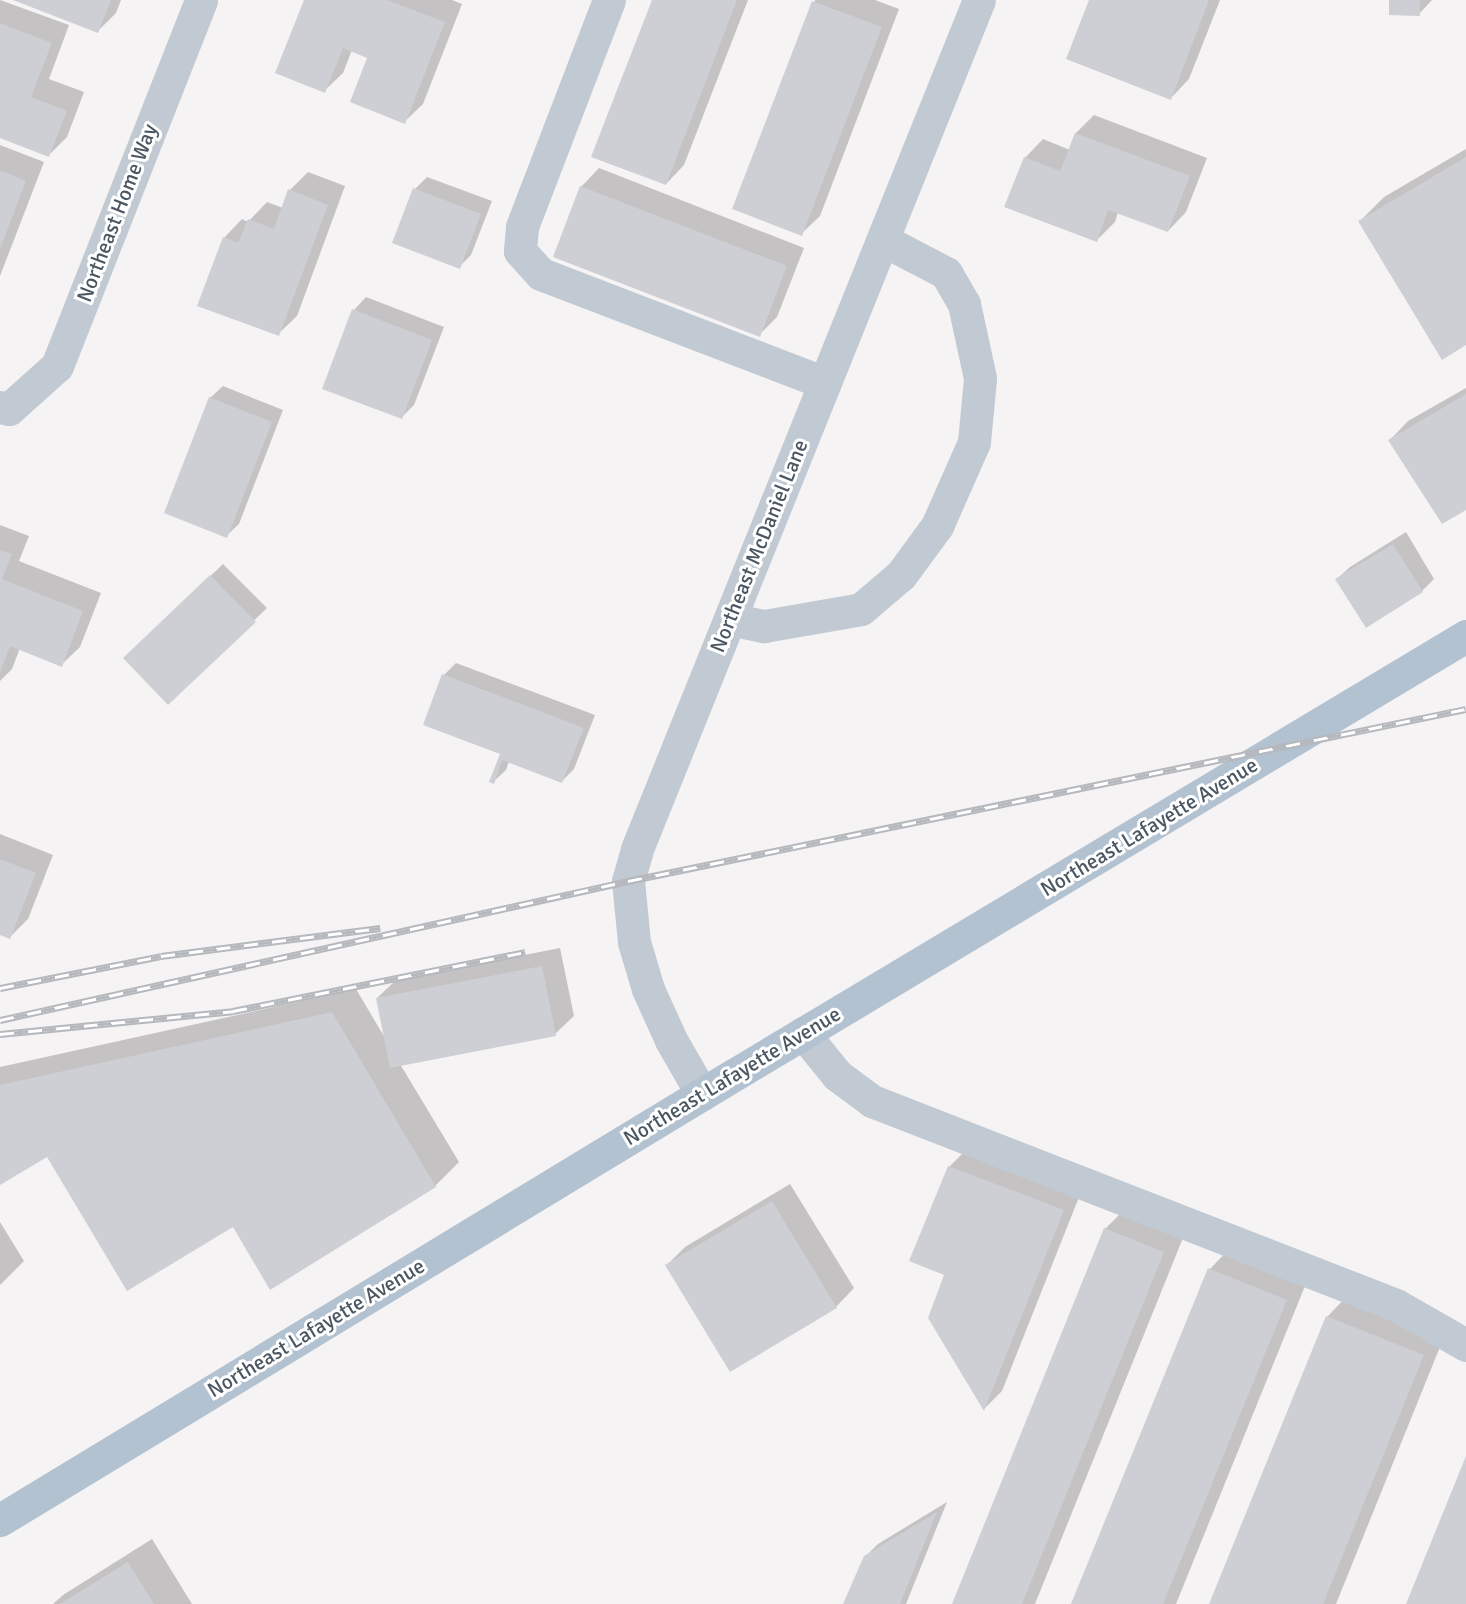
<!DOCTYPE html>
<style>
body{margin:0}
#map{position:relative;width:1466px;height:1604px;overflow:hidden;background:#f5f3f3;font-family:Signika,sans-serif}
div>[style]{position:absolute}
[style*='--x']{left:calc(var(--x)*1px);top:calc(var(--y)*1px);width:calc(var(--w)*1px);rotate:calc(var(--a)*1deg)}
.shadow>*{inset:0;background:#0003}
.building>*{inset:0;background:#cdcfd5}
.minor>*{height:33px;margin:-16.5px;padding:0 16.5px;transform-origin:16.5px;border-radius:16.5px;background:#c1cad2}
.major>*{height:33px;margin:-16.5px;padding:0 16.5px;transform-origin:16.5px;border-radius:16.5px;background:#b3c2d1}
.rail>*{height:7px;margin-top:-3.5px;transform-origin:0;background:repeating-linear-gradient(90deg,#fff 0 14px,#b5b8bd 0 28px);box-sizing:border-box;border-block:2px solid #b5b8bd}
span{translate:-50% -50%;white-space:nowrap;text-align:center;line-height:1.15;-webkit-text-stroke:6px #fff;paint-order:stroke}
.street-label{font-size:21px;color:#4a5661}
</style>
<div id="map">
<div class="shadow">
<div style="clip-path:polygon(0 0,69px 25px,49px 79px,84px 92px,67px 137px,49px 155px,0 136px)"></div>
<div style="clip-path:polygon(17px 0,121px 0,116px 13px,98px 31px)"></div>
<div style="clip-path:polygon(305px 0,452px 0,462px 4px,423px 104px,404px 122px,369px 57px,352px 50px,343px 73px,324px 91px)"></div>
<div style="clip-path:polygon(654px 0,748px 0,684px 165px,666px 184px)"></div>
<div style="clip-path:polygon(815px 0,875px 0,899px 9px,820px 216px,801px 234px)"></div>
<div style="clip-path:polygon(1090px 0,1220px 0,1189px 79px,1171px 98px)"></div>
<div style="clip-path:polygon(1391px 0,1432px 0,1419px 14px)"></div>
<div style="clip-path:polygon(1094px 115px,1207px 158px,1186px 212px,1168px 231px,1118px 212px,1115px 222px,1097px 240px,1025px 158px,1043px 139px,1070px 150px,1076px 133px)"></div>
<div style="clip-path:polygon(0 145px,44px 162px,0 276px)"></div>
<div style="clip-path:polygon(1466px 149px,1466px 344px,1360px 221px,1384px 197px)"></div>
<div style="clip-path:polygon(599px 168px,804px 248px,777px 317px,759px 335px,581px 187px)"></div>
<div style="clip-path:polygon(308px 172px,345px 186px,297px 316px,278px 334px,224px 238px,242px 219px,248px 222px,267px 202px,283px 208px,290px 190px)"></div>
<div style="clip-path:polygon(427px 177px,492px 201px,471px 255px,459px 267px,415px 189px)"></div>
<div style="clip-path:polygon(366px 297px,444px 327px,414px 405px,401px 418px,354px 310px)"></div>
<div style="clip-path:polygon(223px 386px,283px 410px,239px 524px,226px 536px,210px 398px)"></div>
<div style="clip-path:polygon(1466px 388px,1466px 508px,1390px 440px,1408px 421px)"></div>
<div style="clip-path:polygon(0 525px,29px 536px,19px 561px,101px 593px,80px 647px,61px 665px,20px 648px,12px 669px,0 681px)"></div>
<div style="clip-path:polygon(1406px 532px,1434px 579px,1422px 591px,1337px 579px,1350px 567px)"></div>
<div style="clip-path:polygon(223px 564px,267px 608px,168px 703px,137px 646px)"></div>
<div style="clip-path:polygon(456px 663px,595px 715px,574px 769px,562px 781px,509px 761px,506px 770px,493px 782px,501px 753px,444px 675px)"></div>
<div style="clip-path:polygon(0 834px,53px 855px,28px 919px,10px 937px,0 933px)"></div>
<div style="clip-path:polygon(560px 948px,574px 1016px,555px 1034px,400px 1064px,459px 1162px,435px 1186px,270px 1287px,233px 1225px,47px 1155px,0 1183px,0 1067px,356px 989px,385px 1038px,377px 998px,396px 980px)"></div>
<div style="clip-path:polygon(967px 1149px,1081px 1192px,1002px 1391px,985px 1408px,946px 1274px,949px 1167px)"></div>
<div style="clip-path:polygon(790px 1184px,854px 1288px,836px 1307px,667px 1265px,685px 1247px)"></div>
<div style="clip-path:polygon(1129px 1205px,1187px 1228px,1035px 1604px,954px 1604px,1105px 1229px)"></div>
<div style="clip-path:polygon(0 1222px,24px 1261px,0 1285px)"></div>
<div style="clip-path:polygon(1233px 1245px,1309px 1276px,1176px 1604px,1073px 1604px,1210px 1269px)"></div>
<div style="clip-path:polygon(1350px 1293px,1446px 1332px,1336px 1604px,1211px 1604px,1327px 1317px)"></div>
<div style="clip-path:polygon(947px 1502px,906px 1604px,844px 1604px,865px 1557px,878px 1544px)"></div>
<div style="clip-path:polygon(152px 1539px,192px 1604px,53px 1604px,63px 1595px)"></div>
</div>
<div class="building">
<div style="clip-path:polygon(13px 0,111px 0,98px 33px)"></div>
<div style="clip-path:polygon(304px 0,387px 0,445px 22px,405px 124px,350px 102px,367px 58px,343px 48px,325px 93px,275px 73px)"></div>
<div style="clip-path:polygon(652px 0,737px 0,666px 185px,591px 157px)"></div>
<div style="clip-path:polygon(1089px 0,1209px 0,1171px 100px,1066px 59px)"></div>
<div style="clip-path:polygon(1389px 0,1420px 0,1420px 16px,1389px 15px)"></div>
<div style="clip-path:polygon(812px 1px,882px 27px,802px 236px,732px 209px)"></div>
<div style="clip-path:polygon(0 23px,52px 43px,31px 97px,67px 111px,49px 157px,0 138px)"></div>
<div style="clip-path:polygon(1075px 133px,1190px 176px,1168px 232px,1108px 210px,1097px 242px,1004px 207px,1024px 157px,1060px 171px)"></div>
<div style="clip-path:polygon(1466px 157px,1466px 345px,1442px 360px,1358px 221px)"></div>
<div style="clip-path:polygon(0 170px,26px 181px,0 249px)"></div>
<div style="clip-path:polygon(580px 186px,787px 266px,760px 337px,553px 257px)"></div>
<div style="clip-path:polygon(413px 188px,481px 214px,460px 269px,392px 243px)"></div>
<div style="clip-path:polygon(288px 189px,328px 205px,279px 336px,197px 306px,223px 237px,238px 243px,248px 219px,274px 229px)"></div>
<div style="clip-path:polygon(352px 309px,432px 340px,402px 419px,322px 389px)"></div>
<div style="clip-path:polygon(1466px 394px,1466px 510px,1442px 524px,1388px 440px)"></div>
<div style="clip-path:polygon(209px 397px,272px 422px,227px 538px,164px 513px)"></div>
<div style="clip-path:polygon(1393px 544px,1423px 592px,1366px 628px,1335px 579px)"></div>
<div style="clip-path:polygon(0 550px,12px 554px,2px 579px,83px 611px,62px 667px,10px 646px,0 673px)"></div>
<div style="clip-path:polygon(210px 575px,256px 622px,168px 705px,123px 658px)"></div>
<div style="clip-path:polygon(442px 674px,584px 728px,562px 783px,502px 760px,494px 784px,489px 782px,500px 754px,423px 725px)"></div>
<div style="clip-path:polygon(0 859px,36px 873px,10px 939px,0 935px)"></div>
<div style="clip-path:polygon(542px 966px,556px 1036px,390px 1068px,376px 998px)"></div>
<div style="clip-path:polygon(332px 1012px,436px 1187px,270px 1290px,233px 1227px,127px 1291px,47px 1157px,0 1185px,0 1085px)"></div>
<div style="clip-path:polygon(948px 1166px,1064px 1210px,984px 1411px,928px 1318px,944px 1275px,909px 1261px)"></div>
<div style="clip-path:polygon(772px 1201px,837px 1308px,730px 1372px,665px 1265px)"></div>
<div style="clip-path:polygon(1104px 1228px,1164px 1252px,1022px 1604px,952px 1604px)"></div>
<div style="clip-path:polygon(1208px 1268px,1287px 1300px,1163px 1604px,1071px 1604px)"></div>
<div style="clip-path:polygon(1326px 1316px,1424px 1355px,1323px 1604px,1209px 1604px)"></div>
<div style="clip-path:polygon(1466px 1456px,1466px 1604px,1406px 1604px)"></div>
<div style="clip-path:polygon(937px 1512px,900px 1604px,843px 1604px,864px 1556px)"></div>
<div style="clip-path:polygon(128px 1562px,154px 1604px,60px 1604px)"></div>
</div>
<div class="minor">
<div style="--x:609;--y:0;--w:243;--a:111"></div>
<div style="--x:522;--y:227;--w:24;--a:95"></div>
<div style="--x:520;--y:251;--w:31;--a:48"></div>
<div style="--x:541;--y:274;--w:304;--a:21"></div>
<div style="--x:0;--y:407;--w:9;--a:13"></div>
<div style="--x:9;--y:409;--w:64;--a:-41.9"></div>
<div style="--x:57;--y:366;--w:393;--a:-68.5"></div>
<div style="--x:730;--y:619;--w:35;--a:12"></div>
<div style="--x:764;--y:626;--w:98;--a:-9.9"></div>
<div style="--x:861;--y:609;--w:52;--a:-40.4"></div>
<div style="--x:901;--y:575;--w:61;--a:-53.7"></div>
<div style="--x:937;--y:526;--w:92;--a:-66.2"></div>
<div style="--x:974;--y:442;--w:64;--a:-84.6"></div>
<div style="--x:980;--y:378;--w:76;--a:-102.2"></div>
<div style="--x:964;--y:304;--w:36;--a:-120"></div>
<div style="--x:946;--y:273;--w:71;--a:-152.4"></div>
<div style="--x:803;--y:1033;--w:54;--a:51"></div>
<div style="--x:837;--y:1075;--w:44;--a:36.6"></div>
<div style="--x:872;--y:1101;--w:562;--a:21.27"></div>
<div style="--x:1396;--y:1305;--w:81;--a:29.7"></div>
<div style="--x:702;--y:1094;--w:62;--a:-119.9"></div>
<div style="--x:671;--y:1040;--w:56;--a:-114.3"></div>
<div style="--x:648;--y:989;--w:49;--a:-106.6"></div>
<div style="--x:634;--y:942;--w:61;--a:-95.6"></div>
<div style="--x:628;--y:881;--w:33;--a:-74"></div>
<div style="--x:637;--y:849;--w:915;--a:-68.06"></div>
</div>
<div class="major">
<div style="--x:0;--y:1520;--w:821;--a:-31.25"></div>
<div style="--x:702;--y:1094;--w:891;--a:-30.94"></div>
</div>
<div class="rail">
<div style="--x:0;--y:988;--w:164;--a:-11.2"></div>
<div style="--x:161;--y:956;--w:221;--a:-7.3"></div>
<div style="--x:0;--y:1020;--w:643;--a:-12.48"></div>
<div style="--x:628;--y:881;--w:855;--a:-11.6"></div>
<div style="--x:0;--y:1034;--w:234;--a:-5.6"></div>
<div style="--x:233;--y:1011;--w:298;--a:-11.4"></div>
</div>
<div class="street-label">
<span style="left:117px;top:213px;rotate:-69deg">Northeast Home Way</span>
<span style="left:759px;top:546px;rotate:-68deg">Northeast McDaniel Lane</span>
<span style="left:1149px;top:827px;rotate:-31deg">Northeast Lafayette Avenue</span>
<span style="left:732px;top:1076px;rotate:-31deg">Northeast Lafayette Avenue</span>
<span style="left:316px;top:1328px;rotate:-31deg">Northeast Lafayette Avenue</span>
</div>
</div>
